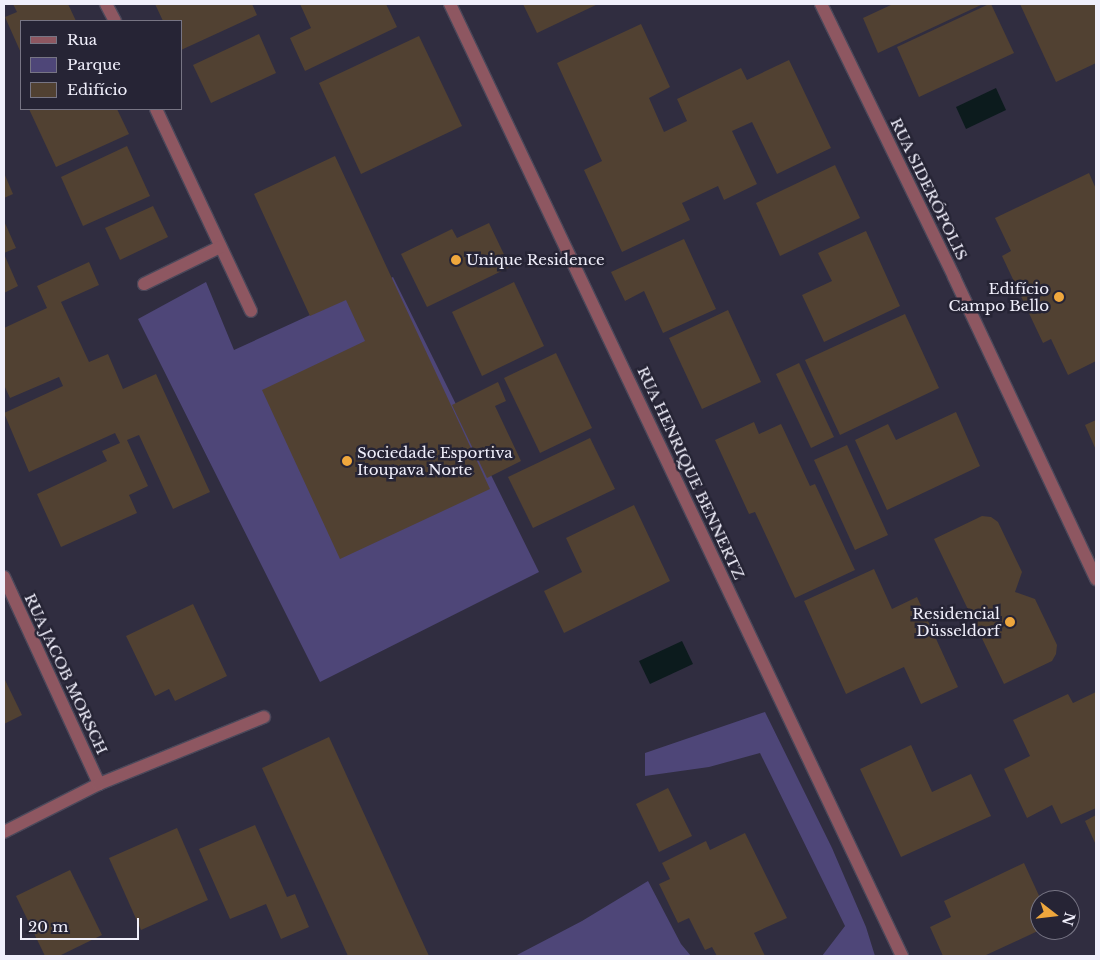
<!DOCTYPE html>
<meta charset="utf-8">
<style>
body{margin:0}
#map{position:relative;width:1100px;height:960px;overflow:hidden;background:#302d40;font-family:"Libre Baskerville",serif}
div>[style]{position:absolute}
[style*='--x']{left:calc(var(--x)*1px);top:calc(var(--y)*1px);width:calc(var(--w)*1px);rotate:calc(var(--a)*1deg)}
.green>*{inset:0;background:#4e4678}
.water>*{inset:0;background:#0c1b1d}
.building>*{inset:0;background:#514132}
.roads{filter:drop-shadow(1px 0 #4b485a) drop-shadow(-1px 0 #4b485a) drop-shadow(0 1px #4b485a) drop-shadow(0 -1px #4b485a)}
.minor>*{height:12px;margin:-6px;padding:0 6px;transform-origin:6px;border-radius:6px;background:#8e5761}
.dots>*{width:14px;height:14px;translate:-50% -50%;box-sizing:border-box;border:2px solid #262435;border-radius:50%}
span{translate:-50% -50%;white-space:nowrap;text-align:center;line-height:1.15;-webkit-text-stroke:5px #262435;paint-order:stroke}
.street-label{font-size:15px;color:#f0effb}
.poi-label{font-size:15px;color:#f0effb}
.left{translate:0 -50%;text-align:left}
.right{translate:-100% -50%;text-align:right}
.frame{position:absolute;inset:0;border:5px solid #f0effb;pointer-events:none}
.legend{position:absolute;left:20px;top:20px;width:162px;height:90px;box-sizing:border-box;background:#262435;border:1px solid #777584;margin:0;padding:6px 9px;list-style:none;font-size:15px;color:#f0effb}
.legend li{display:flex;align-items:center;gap:10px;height:25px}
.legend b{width:25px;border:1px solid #777584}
.north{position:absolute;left:1030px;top:890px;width:50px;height:50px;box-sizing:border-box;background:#262435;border:1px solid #777584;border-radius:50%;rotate:106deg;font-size:14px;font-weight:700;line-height:20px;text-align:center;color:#f0effb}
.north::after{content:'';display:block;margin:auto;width:18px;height:22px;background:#efa73d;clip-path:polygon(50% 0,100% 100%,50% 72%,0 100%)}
.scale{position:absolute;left:20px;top:918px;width:119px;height:22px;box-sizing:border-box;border:2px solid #f0effb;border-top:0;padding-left:6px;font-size:15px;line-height:18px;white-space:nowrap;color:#f0effb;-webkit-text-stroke:4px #262435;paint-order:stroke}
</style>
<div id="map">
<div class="green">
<div style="clip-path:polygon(393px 277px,539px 572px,320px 682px,138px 319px,206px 282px,234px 350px)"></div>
<div style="clip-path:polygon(765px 712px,832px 848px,866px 927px,875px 956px,822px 956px,845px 926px,760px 753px,709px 767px,645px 776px,645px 753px)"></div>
<div style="clip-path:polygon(648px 881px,681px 944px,691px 956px,515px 956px,582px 921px)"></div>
</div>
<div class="water">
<div style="clip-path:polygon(996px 88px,1006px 110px,966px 129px,956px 107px)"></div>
<div style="clip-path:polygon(682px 641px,693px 664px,650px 684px,639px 661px)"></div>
</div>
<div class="building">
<div style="clip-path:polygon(13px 4px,68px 4px,76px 21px,21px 21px,21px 53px,5px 17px,17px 12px)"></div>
<div style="clip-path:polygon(155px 4px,252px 4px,257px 15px,181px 50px,181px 21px,163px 21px)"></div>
<div style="clip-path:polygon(300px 4px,386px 4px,397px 27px,305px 71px,290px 38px,311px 28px)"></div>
<div style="clip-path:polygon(523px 4px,598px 4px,537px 33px)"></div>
<div style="clip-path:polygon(893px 4px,983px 4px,878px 53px,863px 18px)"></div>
<div style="clip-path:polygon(989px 4px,991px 4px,1014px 53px,919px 97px,897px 47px)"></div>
<div style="clip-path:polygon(1020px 4px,1096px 4px,1096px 63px,1056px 82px)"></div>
<div style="clip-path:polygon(641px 24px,670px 87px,649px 98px,664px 132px,687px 121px,677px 99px,741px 68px,747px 80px,789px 60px,831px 148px,777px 174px,752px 122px,732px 131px,757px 184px,724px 200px,718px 186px,682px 203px,690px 220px,622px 252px,584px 170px,602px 161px,557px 63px)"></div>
<div style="clip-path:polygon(259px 34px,276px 73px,211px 103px,193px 65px)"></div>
<div style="clip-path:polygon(419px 36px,462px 126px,361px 174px,319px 83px)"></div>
<div style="clip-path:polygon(29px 109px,117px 109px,129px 134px,56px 167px)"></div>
<div style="clip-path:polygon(127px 146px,150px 196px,83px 226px,61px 177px)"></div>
<div style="clip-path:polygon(335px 156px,490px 489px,340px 559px,262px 390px,365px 341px,346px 300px,310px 316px,254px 194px)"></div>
<div style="clip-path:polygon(835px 165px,860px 218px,780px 256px,756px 203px)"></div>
<div style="clip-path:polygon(4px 173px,13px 194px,4px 198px)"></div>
<div style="clip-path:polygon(1089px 173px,1096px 189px,1096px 361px,1068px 375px,1051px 339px,1043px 343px,1002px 256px,1011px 251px,995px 218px)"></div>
<div style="clip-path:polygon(153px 206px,168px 237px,120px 260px,105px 228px)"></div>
<div style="clip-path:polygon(4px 221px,16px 248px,4px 253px)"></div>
<div style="clip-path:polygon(489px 223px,510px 267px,427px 307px,401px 254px,452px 229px,457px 238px)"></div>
<div style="clip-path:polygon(866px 231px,900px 306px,824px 342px,802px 295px,832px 281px,818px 253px)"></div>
<div style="clip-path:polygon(684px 239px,716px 309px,663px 333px,644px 291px,625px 301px,611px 272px)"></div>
<div style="clip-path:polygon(4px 254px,18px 286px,4px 293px)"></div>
<div style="clip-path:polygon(89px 262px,99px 285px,61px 302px,89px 362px,108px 354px,123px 389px,156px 374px,210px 492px,173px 509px,139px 435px,127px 440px,148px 486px,129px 495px,137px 513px,61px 547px,37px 494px,107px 461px,102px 451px,120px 443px,115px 433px,29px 472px,4px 413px,63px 386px,59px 377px,10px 398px,4px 385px,4px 328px,47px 308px,37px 286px)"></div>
<div style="clip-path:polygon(514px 282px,544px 346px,482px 376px,452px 312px)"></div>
<div style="clip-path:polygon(728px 310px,761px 382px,702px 409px,669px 338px)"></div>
<div style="clip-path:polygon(905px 314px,939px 388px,840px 435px,805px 360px)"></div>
<div style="clip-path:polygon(556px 353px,592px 428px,540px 453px,504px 378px)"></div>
<div style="clip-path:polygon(799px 363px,834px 437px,811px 448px,776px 374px)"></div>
<div style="clip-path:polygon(498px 382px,506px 401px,495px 406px,521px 461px,487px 478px,452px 405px)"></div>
<div style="clip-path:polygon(956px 412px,980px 466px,887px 510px,855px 440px,888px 424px,896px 440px)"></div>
<div style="clip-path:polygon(1096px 420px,1096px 450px,1085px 425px)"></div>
<div style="clip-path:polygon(754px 422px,759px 434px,781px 424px,810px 486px,815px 484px,855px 570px,795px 598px,755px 512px,749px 514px,715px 440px)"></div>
<div style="clip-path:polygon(590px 438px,615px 489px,533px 528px,508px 477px)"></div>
<div style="clip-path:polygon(847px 445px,888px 535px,855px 550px,814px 460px)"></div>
<div style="clip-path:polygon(634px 505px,670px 581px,564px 633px,544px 591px,582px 572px,566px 538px)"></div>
<div style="clip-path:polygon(982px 516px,991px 517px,998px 522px,1022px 572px,1015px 592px,1035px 599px,1057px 645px,1056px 654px,1052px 661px,1004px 684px,934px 539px)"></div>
<div style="clip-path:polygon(874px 569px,892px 609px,917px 597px,958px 687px,921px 704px,904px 667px,846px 694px,804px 601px)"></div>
<div style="clip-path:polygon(193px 604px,227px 676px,175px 701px,169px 689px,155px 696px,126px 636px)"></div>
<div style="clip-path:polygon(4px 678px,22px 715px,4px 724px)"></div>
<div style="clip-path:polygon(1096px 692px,1096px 808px,1061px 824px,1052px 805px,1027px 818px,1004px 769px,1030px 756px,1013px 720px,1068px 694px,1073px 703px)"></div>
<div style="clip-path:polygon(329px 737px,429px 956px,348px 956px,262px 768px)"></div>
<div style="clip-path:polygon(911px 745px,932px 792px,971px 774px,991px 816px,901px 857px,860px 769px)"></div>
<div style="clip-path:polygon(668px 788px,692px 836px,659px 852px,636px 804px)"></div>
<div style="clip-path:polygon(1096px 815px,1096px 845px,1085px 821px)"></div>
<div style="clip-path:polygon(255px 825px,287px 897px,295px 894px,309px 927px,281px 939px,266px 904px,230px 919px,199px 849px)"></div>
<div style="clip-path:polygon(177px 828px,208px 900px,141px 930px,109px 858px)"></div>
<div style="clip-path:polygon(745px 833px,787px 918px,754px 933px,765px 956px,717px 956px,712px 947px,705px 950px,689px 918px,678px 923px,659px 884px,670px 879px,662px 863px,706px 841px,710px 850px)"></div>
<div style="clip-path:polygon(1024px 863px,1041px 900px,1040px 930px,984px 956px,943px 956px,930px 927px,951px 917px,944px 901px)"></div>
<div style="clip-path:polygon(70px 870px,102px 935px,59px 956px,45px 956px,16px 896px)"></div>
</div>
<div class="roads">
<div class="minor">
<div style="--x:106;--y:4;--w:19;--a:62"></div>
<div style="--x:450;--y:4;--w:1054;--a:64.6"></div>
<div style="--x:821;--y:4;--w:304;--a:64"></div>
<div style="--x:954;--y:277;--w:334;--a:64.8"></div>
<div style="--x:156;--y:109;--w:223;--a:64.8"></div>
<div style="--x:144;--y:284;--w:85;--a:-26"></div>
<div style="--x:4;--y:577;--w:228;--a:65.3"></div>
<div style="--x:4;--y:832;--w:106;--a:-26.8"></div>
<div style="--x:99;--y:784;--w:178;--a:-22.1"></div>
</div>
</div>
<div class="dots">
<div style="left:456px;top:260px;background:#efa73d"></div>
<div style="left:1059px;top:297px;background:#efa73d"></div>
<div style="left:347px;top:461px;background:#efa73d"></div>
<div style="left:1010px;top:622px;background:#efa73d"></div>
</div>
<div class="street-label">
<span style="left:929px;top:189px;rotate:64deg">RUA SIDERÓPOLIS</span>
<span style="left:691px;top:473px;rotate:65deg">RUA HENRIQUE BENNERTZ</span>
<span style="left:66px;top:674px;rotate:65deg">RUA JACOB MORSCH</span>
</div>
<div class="poi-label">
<span class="left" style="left:466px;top:260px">Unique Residence</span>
<span class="right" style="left:1049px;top:297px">Edifício<br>Campo Bello</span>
<span class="left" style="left:357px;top:461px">Sociedade Esportiva<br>Itoupava Norte</span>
<span class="right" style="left:1000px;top:622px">Residencial<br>Düsseldorf</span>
</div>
<div class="frame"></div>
<ul class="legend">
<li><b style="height:6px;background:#8e5761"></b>Rua</li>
<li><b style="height:14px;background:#4e4678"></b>Parque</li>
<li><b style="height:14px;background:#514132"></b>Edifício</li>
</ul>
<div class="north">N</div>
<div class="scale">20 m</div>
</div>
